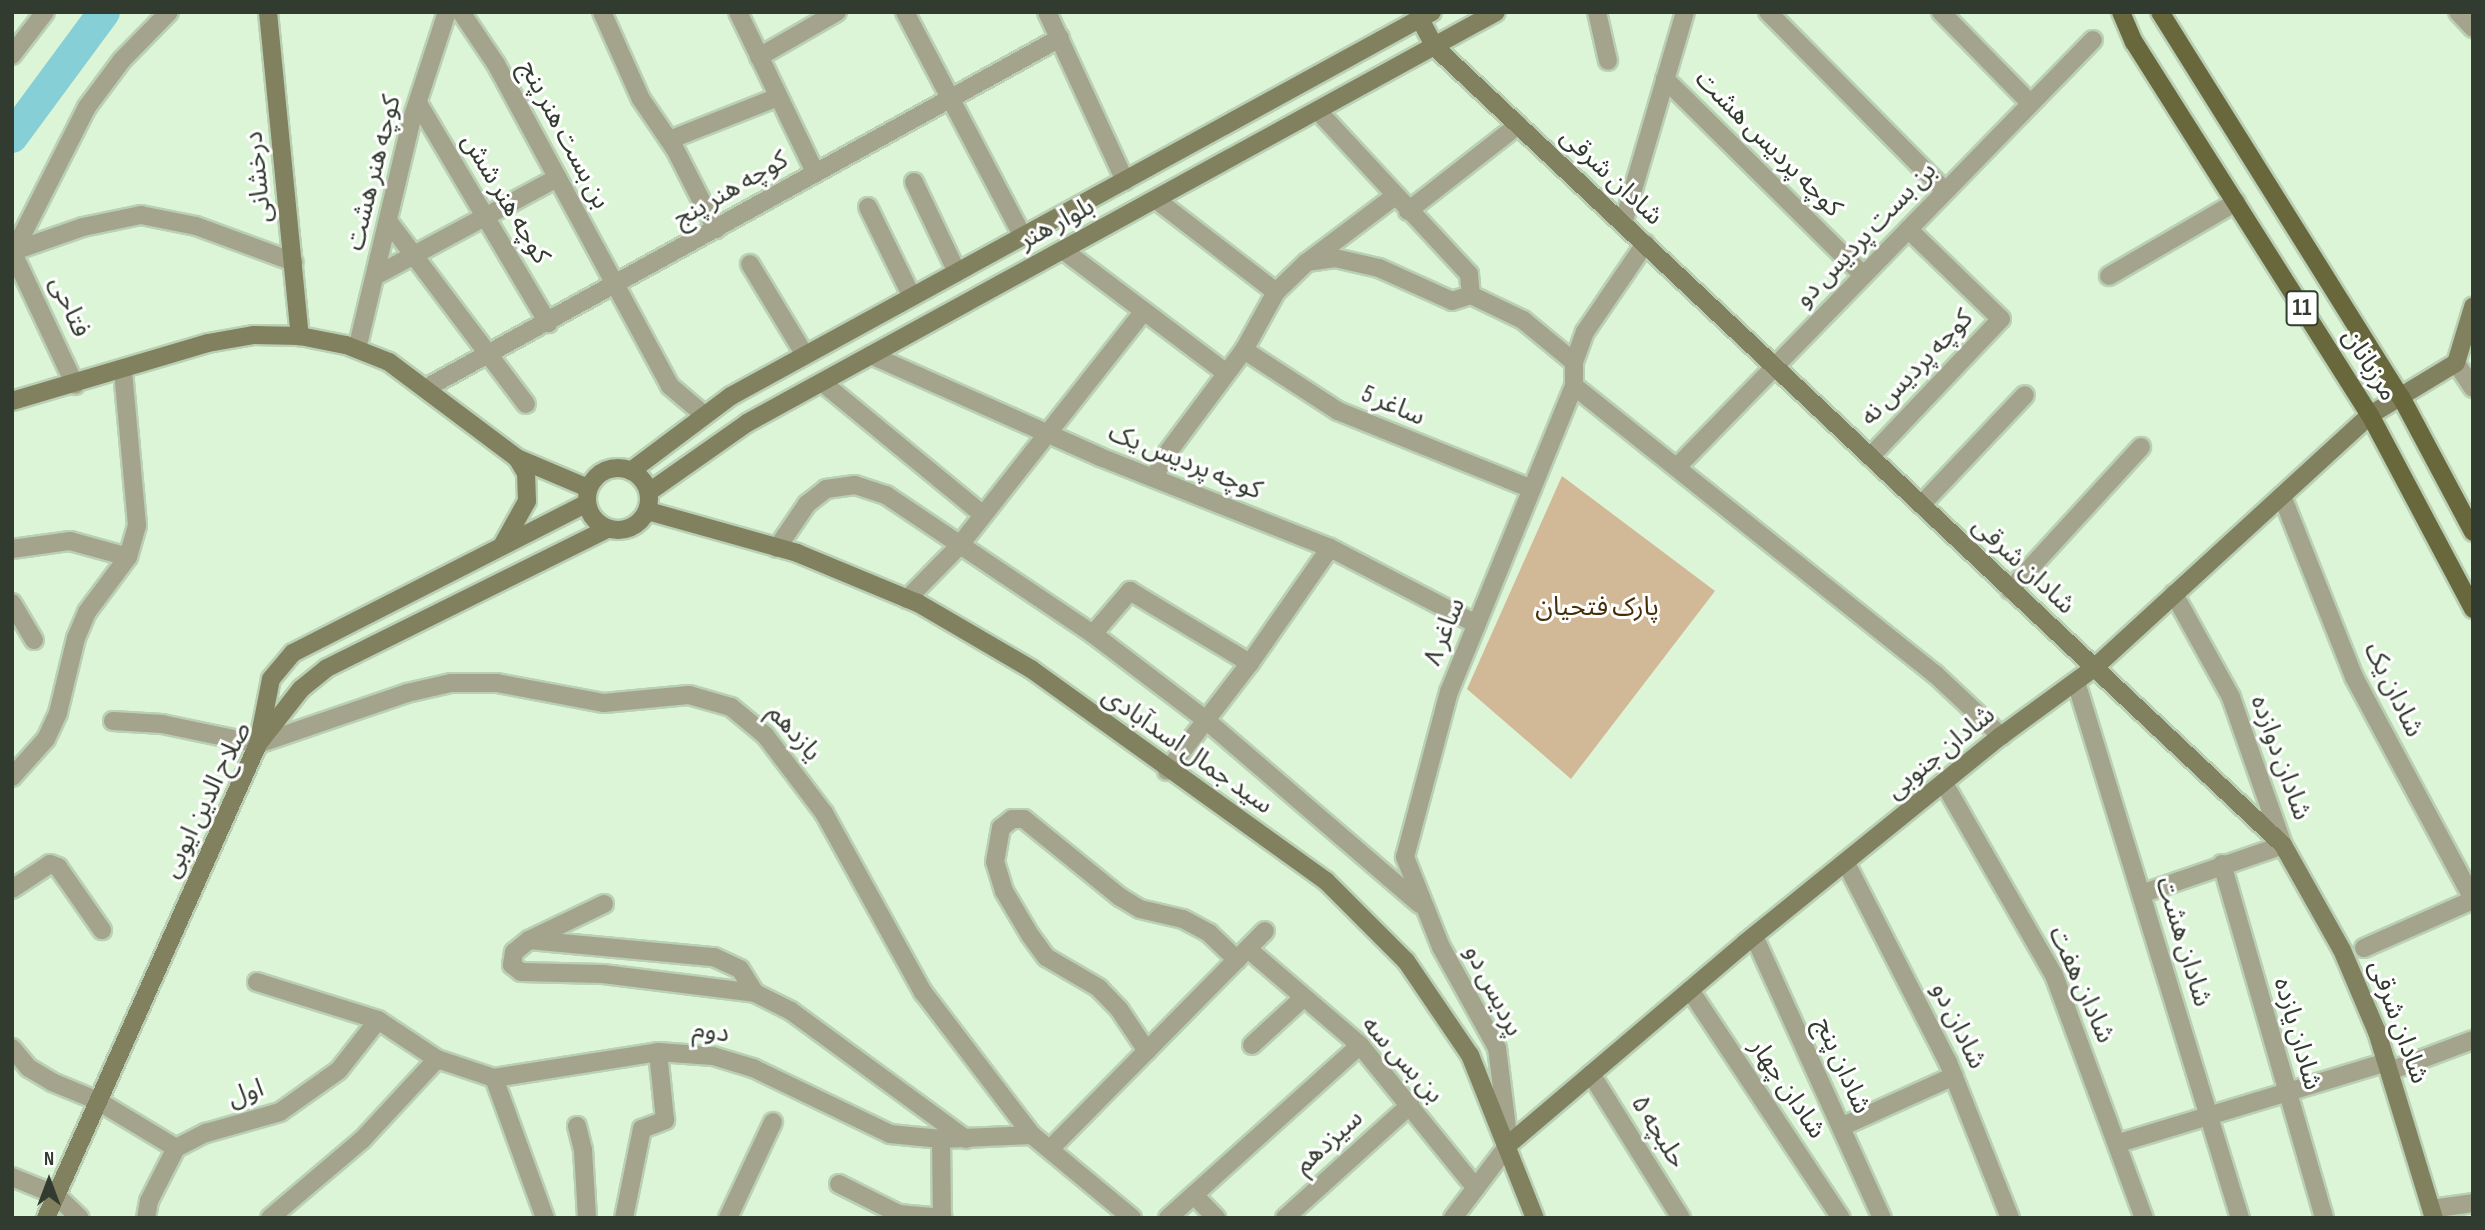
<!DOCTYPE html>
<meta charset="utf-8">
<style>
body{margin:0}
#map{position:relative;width:2485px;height:1230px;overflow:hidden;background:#dcf5d7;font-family:"Sofia Sans Condensed","Noto Sans Arabic",sans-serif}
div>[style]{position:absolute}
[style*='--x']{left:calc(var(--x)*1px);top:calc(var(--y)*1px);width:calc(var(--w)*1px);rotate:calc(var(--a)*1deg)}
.green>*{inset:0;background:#d1b997}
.river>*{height:32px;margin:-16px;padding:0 16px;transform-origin:16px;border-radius:16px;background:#87cfd6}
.roads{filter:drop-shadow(2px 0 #bad0b5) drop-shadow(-2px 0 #bad0b5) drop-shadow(0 2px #bad0b5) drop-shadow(0 -2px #bad0b5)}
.street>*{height:18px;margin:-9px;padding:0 9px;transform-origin:9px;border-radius:9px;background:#a4a48d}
.secondary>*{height:18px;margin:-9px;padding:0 9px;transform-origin:9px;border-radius:9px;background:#81815f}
.secondary>.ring{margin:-9px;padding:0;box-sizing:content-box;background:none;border:18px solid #81815f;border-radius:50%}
.primary>*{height:18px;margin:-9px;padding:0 9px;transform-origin:9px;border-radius:9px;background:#69683d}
span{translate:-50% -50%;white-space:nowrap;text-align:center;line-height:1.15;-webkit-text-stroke:6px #fff;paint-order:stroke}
.shield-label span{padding:2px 5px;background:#fff;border:2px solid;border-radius:5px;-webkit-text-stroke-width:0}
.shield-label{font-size:24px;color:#323b2f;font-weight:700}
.street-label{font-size:26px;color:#323b2f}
.park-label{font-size:26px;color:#462f08}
.frame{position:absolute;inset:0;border:14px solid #323b2f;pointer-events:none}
.north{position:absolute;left:14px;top:1146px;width:70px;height:70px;-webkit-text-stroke:5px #fff;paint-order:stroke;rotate:0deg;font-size:19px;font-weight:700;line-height:28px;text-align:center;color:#323b2f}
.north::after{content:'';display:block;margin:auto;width:24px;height:32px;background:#323b2f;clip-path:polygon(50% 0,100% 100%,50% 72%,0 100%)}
</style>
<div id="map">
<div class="green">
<div style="clip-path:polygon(1562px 476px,1715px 591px,1571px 779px,1467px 689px)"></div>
</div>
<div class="river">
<div style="--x:12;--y:137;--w:155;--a:-53.6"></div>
</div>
<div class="roads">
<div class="street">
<div style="--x:169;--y:12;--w:67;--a:134.4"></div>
<div style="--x:122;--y:60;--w:59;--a:126.7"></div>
<div style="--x:87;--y:107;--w:161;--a:116.9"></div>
<div style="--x:14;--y:251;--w:73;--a:-19.2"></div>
<div style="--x:83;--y:227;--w:59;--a:-11.7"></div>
<div style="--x:141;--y:215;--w:56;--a:11.3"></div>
<div style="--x:196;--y:226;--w:104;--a:20.2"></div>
<div style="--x:461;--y:12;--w:63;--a:56.1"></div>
<div style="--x:496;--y:64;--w:366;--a:61.6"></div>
<div style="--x:670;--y:386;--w:43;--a:40.3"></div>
<div style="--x:602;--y:12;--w:95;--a:65.9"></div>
<div style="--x:641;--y:99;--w:60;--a:55.8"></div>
<div style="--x:675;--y:149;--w:90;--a:62.9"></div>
<div style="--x:738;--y:12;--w:178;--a:64.3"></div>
<div style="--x:905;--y:12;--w:254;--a:62.3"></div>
<div style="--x:1047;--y:12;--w:186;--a:65.2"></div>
<div style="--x:1597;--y:12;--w:50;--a:77.3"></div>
<div style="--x:1768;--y:12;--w:252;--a:45.3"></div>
<div style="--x:1941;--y:12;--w:126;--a:45.6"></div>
<div style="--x:2458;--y:12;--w:22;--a:47"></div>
<div style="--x:12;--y:55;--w:54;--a:-52.5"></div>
<div style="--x:759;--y:57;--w:90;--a:-30"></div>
<div style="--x:1665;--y:79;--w:279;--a:44.7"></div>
<div style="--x:418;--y:103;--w:256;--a:59.4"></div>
<div style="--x:1318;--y:111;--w:222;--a:47.2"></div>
<div style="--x:1469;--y:274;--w:21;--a:85"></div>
<div style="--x:669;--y:140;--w:117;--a:-21.5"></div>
<div style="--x:914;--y:182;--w:100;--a:64.5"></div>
<div style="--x:868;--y:207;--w:100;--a:63.9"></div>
<div style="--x:1408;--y:211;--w:140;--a:-38"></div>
<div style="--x:388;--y:221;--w:229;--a:53"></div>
<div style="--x:1623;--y:224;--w:221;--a:-73.7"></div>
<div style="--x:1063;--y:250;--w:204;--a:37"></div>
<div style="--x:12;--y:251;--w:148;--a:64.8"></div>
<div style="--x:1310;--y:260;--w:106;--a:-37"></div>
<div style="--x:750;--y:264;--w:106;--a:58.9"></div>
<div style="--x:375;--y:276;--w:207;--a:-28.3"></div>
<div style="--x:2109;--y:276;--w:147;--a:-30.2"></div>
<div style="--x:1276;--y:292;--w:43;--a:-44.1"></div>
<div style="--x:1307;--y:262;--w:28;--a:-8"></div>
<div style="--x:1335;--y:258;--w:45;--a:12.8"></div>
<div style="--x:1379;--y:268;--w:80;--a:24.3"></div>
<div style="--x:1452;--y:301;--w:20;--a:-18"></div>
<div style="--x:1471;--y:295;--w:58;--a:25.7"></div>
<div style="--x:1523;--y:320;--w:66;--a:39.5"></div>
<div style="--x:357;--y:349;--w:233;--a:-76.6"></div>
<div style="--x:411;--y:122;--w:116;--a:-71.9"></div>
<div style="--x:1244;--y:350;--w:112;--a:33"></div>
<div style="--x:1338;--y:411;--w:209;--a:21.9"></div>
<div style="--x:871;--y:355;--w:251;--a:24"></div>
<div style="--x:1100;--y:457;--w:247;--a:21.6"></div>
<div style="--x:1330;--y:548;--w:165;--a:27.5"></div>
<div style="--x:2456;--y:363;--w:30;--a:56"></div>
<div style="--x:823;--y:383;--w:207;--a:39.5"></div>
<div style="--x:1574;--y:386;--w:462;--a:38.6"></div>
<div style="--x:1935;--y:674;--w:91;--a:43.2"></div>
<div style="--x:428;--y:387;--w:722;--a:-28.91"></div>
<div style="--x:1870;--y:457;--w:190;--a:-46.5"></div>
<div style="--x:2001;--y:319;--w:129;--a:-135.9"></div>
<div style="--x:1677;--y:467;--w:596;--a:-45.75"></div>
<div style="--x:1155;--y:476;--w:22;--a:-63"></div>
<div style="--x:1165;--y:456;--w:132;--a:-53.3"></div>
<div style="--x:1244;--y:350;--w:66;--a:-61.1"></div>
<div style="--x:1276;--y:292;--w:149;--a:-142.4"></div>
<div style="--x:2282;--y:496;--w:195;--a:68.3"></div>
<div style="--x:2354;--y:677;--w:252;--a:61.8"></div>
<div style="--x:1921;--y:505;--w:151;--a:-46.6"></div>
<div style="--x:777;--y:548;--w:53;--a:-55.7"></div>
<div style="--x:807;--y:504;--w:24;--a:-38"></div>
<div style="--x:826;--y:489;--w:29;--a:-8"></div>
<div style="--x:855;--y:485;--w:33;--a:18"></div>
<div style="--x:886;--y:495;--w:249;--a:33.9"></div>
<div style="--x:1093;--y:634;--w:143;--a:37.3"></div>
<div style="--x:1207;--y:721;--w:281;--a:40.7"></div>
<div style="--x:12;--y:549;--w:59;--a:-7.9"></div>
<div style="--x:70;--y:541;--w:60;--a:15.4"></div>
<div style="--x:2010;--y:590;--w:194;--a:-47.5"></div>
<div style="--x:907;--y:599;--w:74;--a:-45.5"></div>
<div style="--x:959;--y:546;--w:299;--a:-51.8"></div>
<div style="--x:12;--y:603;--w:43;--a:59.3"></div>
<div style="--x:1093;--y:634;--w:57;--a:-49.3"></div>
<div style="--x:1130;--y:591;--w:140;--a:31"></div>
<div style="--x:2076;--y:682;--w:561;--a:72.99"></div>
<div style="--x:113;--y:721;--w:49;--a:3.5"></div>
<div style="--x:162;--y:724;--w:98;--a:11.8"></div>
<div style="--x:258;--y:744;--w:157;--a:-18.9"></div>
<div style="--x:407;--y:693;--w:45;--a:-12.8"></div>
<div style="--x:451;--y:683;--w:46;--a:0"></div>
<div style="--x:497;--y:683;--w:109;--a:10.6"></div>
<div style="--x:604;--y:703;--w:85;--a:-5.4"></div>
<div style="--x:689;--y:695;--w:44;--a:15.9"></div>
<div style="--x:731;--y:707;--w:44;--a:39.5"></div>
<div style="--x:765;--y:735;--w:98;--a:52.9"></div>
<div style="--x:824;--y:813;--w:205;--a:61.1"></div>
<div style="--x:923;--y:992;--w:180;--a:52.7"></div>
<div style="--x:1167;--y:771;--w:136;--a:-52.5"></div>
<div style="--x:1250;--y:663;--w:140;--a:-55.2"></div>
<div style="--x:12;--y:777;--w:51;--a:-48.2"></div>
<div style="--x:46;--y:739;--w:29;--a:-65"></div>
<div style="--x:58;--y:713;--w:77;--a:-76.5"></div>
<div style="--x:76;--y:638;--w:28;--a:-67"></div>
<div style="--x:87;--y:612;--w:69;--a:-53.3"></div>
<div style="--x:128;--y:557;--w:33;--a:-74"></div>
<div style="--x:137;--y:525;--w:156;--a:-95.2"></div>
<div style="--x:1945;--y:785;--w:219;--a:60.2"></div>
<div style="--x:2054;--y:975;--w:259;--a:69.7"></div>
<div style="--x:1846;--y:863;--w:224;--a:62.9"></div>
<div style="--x:1948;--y:1062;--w:168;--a:68.3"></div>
<div style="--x:2222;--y:864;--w:368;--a:73.9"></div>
<div style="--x:12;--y:889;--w:45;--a:-33.3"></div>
<div style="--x:50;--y:864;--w:9;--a:21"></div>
<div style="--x:58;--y:867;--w:77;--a:55.1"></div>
<div style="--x:2141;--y:894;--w:150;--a:-19"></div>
<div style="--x:2283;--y:845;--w:157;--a:-109.4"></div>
<div style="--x:2231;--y:697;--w:118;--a:-119"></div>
<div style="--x:604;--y:904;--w:83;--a:154.4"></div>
<div style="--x:529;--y:940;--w:19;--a:141"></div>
<div style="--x:514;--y:952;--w:13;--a:99"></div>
<div style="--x:512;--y:965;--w:11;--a:38"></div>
<div style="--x:521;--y:972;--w:82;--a:1.4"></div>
<div style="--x:603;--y:974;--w:153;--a:7.1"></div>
<div style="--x:755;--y:993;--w:40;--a:26.6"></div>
<div style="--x:791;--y:1011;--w:217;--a:36.2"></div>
<div style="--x:1754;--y:936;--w:310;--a:65.6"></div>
<div style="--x:529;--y:940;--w:186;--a:5.3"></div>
<div style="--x:714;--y:957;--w:29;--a:25"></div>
<div style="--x:740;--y:969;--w:28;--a:58"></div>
<div style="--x:2364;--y:948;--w:119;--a:-23.8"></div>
<div style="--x:1248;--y:949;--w:148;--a:40.6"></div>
<div style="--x:1360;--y:1045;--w:184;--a:51"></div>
<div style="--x:257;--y:982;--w:127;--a:17.4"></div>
<div style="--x:378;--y:1020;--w:71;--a:33.5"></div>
<div style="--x:437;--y:1059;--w:60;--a:18.4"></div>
<div style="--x:494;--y:1078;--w:166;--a:-9"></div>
<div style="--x:658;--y:1052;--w:55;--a:4.2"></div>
<div style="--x:713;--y:1056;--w:42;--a:16.7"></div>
<div style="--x:753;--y:1068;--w:152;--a:25.7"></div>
<div style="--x:890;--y:1134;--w:51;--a:5.6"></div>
<div style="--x:941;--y:1139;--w:91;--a:-2.5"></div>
<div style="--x:1032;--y:1135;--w:130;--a:39.7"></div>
<div style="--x:1690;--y:990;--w:273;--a:56.5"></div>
<div style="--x:1252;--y:1045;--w:68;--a:-42.6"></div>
<div style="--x:12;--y:1048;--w:26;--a:50"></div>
<div style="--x:29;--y:1068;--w:27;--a:31"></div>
<div style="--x:52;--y:1082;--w:50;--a:22.4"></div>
<div style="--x:98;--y:1101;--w:91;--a:31.1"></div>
<div style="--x:1147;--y:1051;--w:50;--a:-123.7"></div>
<div style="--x:1119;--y:1009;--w:29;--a:-134"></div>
<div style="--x:1099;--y:988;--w:61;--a:-149.7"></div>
<div style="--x:1046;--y:957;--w:27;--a:-126"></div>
<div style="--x:1030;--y:935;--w:51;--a:-120.6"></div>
<div style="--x:1004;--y:891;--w:30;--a:-107"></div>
<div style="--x:995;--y:862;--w:35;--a:-80"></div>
<div style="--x:1001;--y:828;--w:14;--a:-39"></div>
<div style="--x:1012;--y:819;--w:12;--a:0"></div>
<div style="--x:1024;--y:819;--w:124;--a:39.1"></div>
<div style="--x:1120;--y:897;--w:23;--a:31"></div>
<div style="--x:1140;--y:909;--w:44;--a:13.1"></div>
<div style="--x:1183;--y:919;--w:30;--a:28"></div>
<div style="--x:1209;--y:933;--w:39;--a:44"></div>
<div style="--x:2390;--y:1071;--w:89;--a:-20.5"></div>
<div style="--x:1591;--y:1074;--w:170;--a:58"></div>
<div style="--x:494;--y:1078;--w:149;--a:70"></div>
<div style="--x:577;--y:1126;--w:25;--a:76"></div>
<div style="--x:583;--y:1150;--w:68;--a:86.6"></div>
<div style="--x:1841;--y:1127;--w:124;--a:-24.3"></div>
<div style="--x:941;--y:1139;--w:78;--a:89.3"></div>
<div style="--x:2119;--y:1143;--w:280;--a:-16.8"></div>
<div style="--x:1050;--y:1149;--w:306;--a:-45.4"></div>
<div style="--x:12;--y:1177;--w:48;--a:22.2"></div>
<div style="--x:56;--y:1195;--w:33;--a:44"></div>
<div style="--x:839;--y:1184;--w:67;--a:26.6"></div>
<div style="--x:899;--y:1214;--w:44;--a:5.2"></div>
<div style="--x:1194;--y:1195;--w:32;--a:46"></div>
<div style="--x:2431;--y:1209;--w:42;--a:-8.1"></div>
<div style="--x:146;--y:1218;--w:17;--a:-80"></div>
<div style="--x:149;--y:1201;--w:59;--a:-63"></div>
<div style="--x:176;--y:1148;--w:34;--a:-27"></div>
<div style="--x:206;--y:1133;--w:77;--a:-15.8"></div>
<div style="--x:280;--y:1112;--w:72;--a:-35.4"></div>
<div style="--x:339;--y:1070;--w:63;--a:-52"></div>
<div style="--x:270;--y:1218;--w:121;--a:-40.3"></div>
<div style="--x:362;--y:1140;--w:110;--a:-47.2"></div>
<div style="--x:624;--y:1218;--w:91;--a:-78.6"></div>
<div style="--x:642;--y:1129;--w:25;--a:-21"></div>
<div style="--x:665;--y:1120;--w:68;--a:-95.9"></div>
<div style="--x:728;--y:1218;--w:106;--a:-64.9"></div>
<div style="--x:1168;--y:1218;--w:258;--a:-42"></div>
<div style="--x:1285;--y:1218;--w:169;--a:-42.1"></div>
<div style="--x:1453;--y:1218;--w:93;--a:-52.9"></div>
<div style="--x:1509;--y:1144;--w:97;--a:-97.1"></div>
<div style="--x:1497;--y:1048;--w:115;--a:-119"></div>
<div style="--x:1441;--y:947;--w:97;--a:-111.8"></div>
<div style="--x:1405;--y:857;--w:171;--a:-75.1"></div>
<div style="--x:1449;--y:692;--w:331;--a:-67.8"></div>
<div style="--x:1574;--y:386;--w:24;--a:-90"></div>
<div style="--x:1574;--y:362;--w:32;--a:-70"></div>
<div style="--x:1585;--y:332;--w:107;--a:-55.7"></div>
</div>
<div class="secondary">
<div style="--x:268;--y:12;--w:326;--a:84.4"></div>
<div style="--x:1420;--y:19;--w:32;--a:62"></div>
<div style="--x:1435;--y:47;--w:1164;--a:43.26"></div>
<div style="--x:2283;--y:845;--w:120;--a:60.7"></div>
<div style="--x:2342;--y:950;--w:89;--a:66.9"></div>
<div style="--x:2377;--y:1032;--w:195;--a:73"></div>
<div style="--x:12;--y:401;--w:204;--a:-16.5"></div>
<div style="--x:208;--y:343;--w:47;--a:-9.9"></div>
<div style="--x:254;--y:335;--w:46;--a:1.2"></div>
<div style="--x:300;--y:336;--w:47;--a:11.1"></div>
<div style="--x:346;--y:345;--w:46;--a:21.6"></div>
<div style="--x:389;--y:362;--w:160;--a:36.9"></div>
<div style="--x:517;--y:458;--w:77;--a:22.9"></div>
<div class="ring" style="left:587px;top:468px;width:44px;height:44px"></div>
<div style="--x:631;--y:471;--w:125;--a:-36.9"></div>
<div style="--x:731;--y:396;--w:799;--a:-28.71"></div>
<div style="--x:649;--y:492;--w:120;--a:-35.1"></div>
<div style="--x:747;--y:423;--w:854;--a:-28.75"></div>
<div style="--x:648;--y:511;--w:155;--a:15.7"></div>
<div style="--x:797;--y:553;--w:131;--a:22.5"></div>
<div style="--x:918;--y:603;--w:131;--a:30.3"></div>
<div style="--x:1031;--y:669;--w:363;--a:35.7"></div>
<div style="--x:1326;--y:881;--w:113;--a:45"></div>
<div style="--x:1406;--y:961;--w:114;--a:55.8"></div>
<div style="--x:1470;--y:1055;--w:175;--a:68.3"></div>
<div style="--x:502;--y:546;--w:51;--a:-60.9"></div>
<div style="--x:527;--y:501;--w:28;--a:-92"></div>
<div style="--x:526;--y:473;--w:17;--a:-121"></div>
<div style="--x:259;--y:740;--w:62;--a:-78.9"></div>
<div style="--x:271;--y:679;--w:34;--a:-50"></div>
<div style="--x:293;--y:653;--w:329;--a:-27"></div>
<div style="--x:1509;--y:1144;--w:310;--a:-40.4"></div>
<div style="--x:1745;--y:943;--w:329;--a:-39"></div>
<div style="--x:2001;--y:736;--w:115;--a:-36.2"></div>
<div style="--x:2094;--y:668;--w:374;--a:-42.5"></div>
<div style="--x:2370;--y:415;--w:100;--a:-31.2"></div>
<div style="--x:2456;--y:363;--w:59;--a:-73.1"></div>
<div style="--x:46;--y:1218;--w:519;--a:-65.9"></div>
<div style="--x:258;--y:744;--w:70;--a:-52"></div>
<div style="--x:301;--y:689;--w:33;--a:-39"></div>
<div style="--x:327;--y:668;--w:313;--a:-26.4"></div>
</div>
<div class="primary">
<div style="--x:2121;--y:12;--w:33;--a:67"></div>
<div style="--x:2134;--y:42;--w:441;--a:57.7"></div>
<div style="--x:2370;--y:415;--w:220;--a:62"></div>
<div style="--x:2160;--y:12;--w:454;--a:58"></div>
<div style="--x:2401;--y:397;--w:153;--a:61.9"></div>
</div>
</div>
<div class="shield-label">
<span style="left:2302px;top:308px">11</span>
</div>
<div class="street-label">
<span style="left:564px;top:135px;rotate:62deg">بن بست هنر پنج</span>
<span style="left:1768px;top:144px;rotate:45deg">کوچه پردیس هشت</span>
<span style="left:374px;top:173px;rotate:-76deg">کوچه هنر هشت</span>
<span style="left:259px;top:177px;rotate:-96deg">درخشانی</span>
<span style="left:1611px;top:177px;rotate:43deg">شادان شرقی</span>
<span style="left:731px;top:190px;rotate:-30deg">کوچه هنر پنج</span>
<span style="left:505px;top:199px;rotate:59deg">کوچه هنر شش</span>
<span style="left:1057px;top:224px;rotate:-28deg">بلوار هنر</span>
<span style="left:1866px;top:235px;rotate:-46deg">بن بست پردیس دو</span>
<span style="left:69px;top:307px;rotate:66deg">فتاحی</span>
<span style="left:2369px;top:365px;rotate:58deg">مرزبانان</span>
<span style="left:1917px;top:368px;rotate:-46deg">کوچه پردیس نه</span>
<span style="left:1393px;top:406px;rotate:23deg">ساغر 5</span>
<span style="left:1185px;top:462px;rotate:22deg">کوچه پردیس یک</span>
<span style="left:2023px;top:566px;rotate:43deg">شادان شرقی</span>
<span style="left:1445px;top:632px;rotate:-68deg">ساغر ٨</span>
<span style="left:2393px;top:690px;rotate:64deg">شادان یک</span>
<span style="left:794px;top:733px;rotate:49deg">یازدهم</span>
<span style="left:1187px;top:751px;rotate:35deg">سید جمال اسدآبادی</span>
<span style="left:1941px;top:753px;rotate:-39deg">شادان جنوبی</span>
<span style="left:2280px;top:758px;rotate:70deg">شادان دوازده</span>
<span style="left:207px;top:800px;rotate:-64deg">صلاح الدین ایوبی</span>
<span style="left:2183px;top:942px;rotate:73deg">شادان هشت</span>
<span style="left:2081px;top:985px;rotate:66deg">شادان هفت</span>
<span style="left:1493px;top:991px;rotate:63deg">پردیس دو</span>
<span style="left:2398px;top:1022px;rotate:70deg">شادان شرقی</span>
<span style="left:1958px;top:1026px;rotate:64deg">شادان دو</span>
<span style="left:711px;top:1032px;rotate:9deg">دوم</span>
<span style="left:2297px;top:1034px;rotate:74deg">شادان یازده</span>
<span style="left:1402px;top:1060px;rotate:48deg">بن بس سه</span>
<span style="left:1842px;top:1066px;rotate:66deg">شادان پنج</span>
<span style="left:1787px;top:1089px;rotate:56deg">شادان چهار</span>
<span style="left:246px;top:1094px;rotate:-19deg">اول</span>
<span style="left:1658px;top:1132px;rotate:58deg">حلبچه ۵</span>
<span style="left:1329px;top:1142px;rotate:-42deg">سیزدهم</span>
</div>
<div class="park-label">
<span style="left:1597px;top:608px">پارک فتحیان</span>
</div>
<div class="frame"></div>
<div class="north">N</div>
</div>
